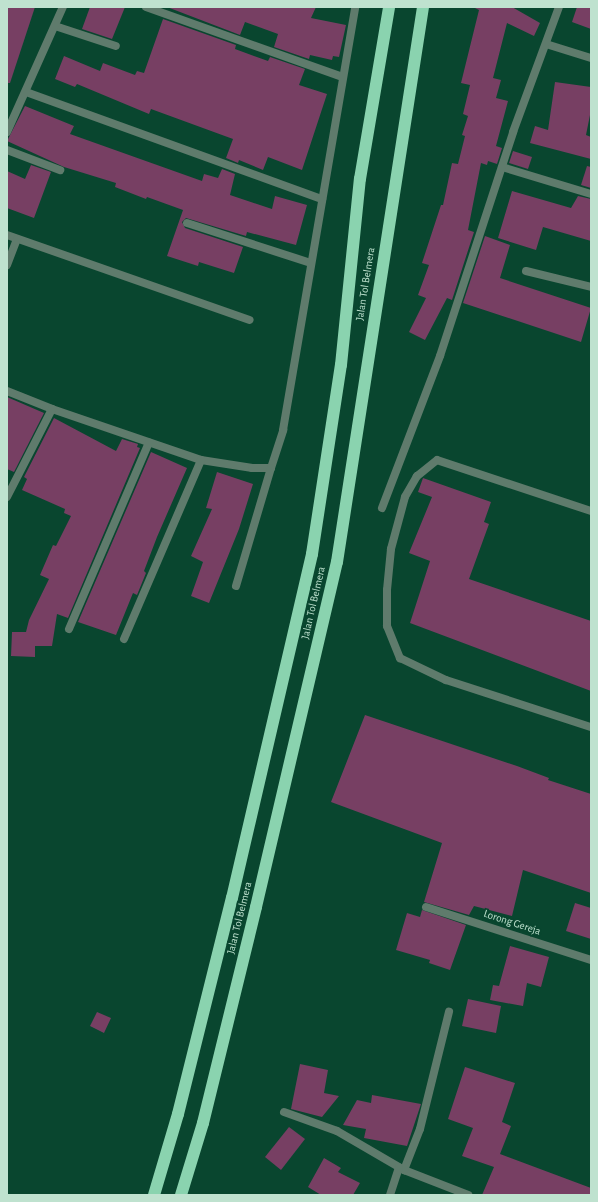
<!DOCTYPE html>
<style>
body{margin:0}
#map{position:relative;width:598px;height:1202px;overflow:hidden;background:#09462f;font-family:"Alegreya Sans",sans-serif}
div>[style]{position:absolute}
[style*='--x']{left:calc(var(--x)*1px);top:calc(var(--y)*1px);width:calc(var(--w)*1px);rotate:calc(var(--a)*1deg)}
.building>*{inset:0;background:#773f63}
.lane>*{height:8px;margin:-4px;padding:0 4px;transform-origin:4px;border-radius:4px;background:#5f7b6c}
.street>*{height:8px;margin:-4px;padding:0 4px;transform-origin:4px;border-radius:4px;background:#5f7b6c}
.highway>*{height:12px;margin:-6px;padding:0 6px;transform-origin:6px;border-radius:6px;background:#8ad3af}
span{translate:-50% -50%;white-space:nowrap;text-align:center;line-height:1.15;-webkit-text-stroke:3.5px #09462f;paint-order:stroke}
.street-label{font-size:11px;color:#bfe2cf}
.frame{position:absolute;inset:0;border:8px solid #bfe2cf;pointer-events:none}
</style>
<div id="map">
<div class="building">
<div style="clip-path:polygon(7px 7px,35px 7px,10px 83px,7px 83px)"></div>
<div style="clip-path:polygon(90px 7px,125px 7px,112px 39px,82px 29px)"></div>
<div style="clip-path:polygon(167px 7px,316px 7px,311px 18px,346px 25px,339px 57px,333px 56px,332px 60px,310px 55px,309px 59px,274px 47px,278px 34px,245px 22px,240px 35px)"></div>
<div style="clip-path:polygon(473px 7px,512px 7px,540px 23px,534px 36px,507px 23px,493px 78px,501px 80px,496px 98px,508px 101px,496px 146px,502px 148px,497px 164px,488px 161px,487px 165px,481px 163px,468px 230px,474px 232px,452px 300px,447px 298px,425px 340px,409px 332px,426px 298px,418px 295px,429px 265px,422px 263px,441px 205px,443px 205px,452px 163px,458px 164px,465px 136px,462px 135px,468px 116px,463px 114px,470px 85px,461px 83px,479px 10px)"></div>
<div style="clip-path:polygon(577px 7px,591px 7px,591px 29px,572px 22px)"></div>
<div style="clip-path:polygon(163px 19px,236px 45px,235px 49px,268px 61px,270px 57px,305px 69px,299px 85px,327px 94px,302px 170px,268px 157px,263px 170px,239px 160px,238px 163px,226px 158px,233px 139px,151px 109px,149px 114px,77px 84px,75px 87px,55px 79px,64px 56px,100px 71px,103px 63px,135px 75px,137px 71px,144px 73px)"></div>
<div style="clip-path:polygon(555px 82px,591px 87px,591px 110px,586px 135px,591px 137px,591px 159px,530px 143px,535px 126px,548px 130px)"></div>
<div style="clip-path:polygon(25px 106px,74px 126px,70px 134px,202px 181px,204px 174px,218px 178px,222px 169px,235px 174px,230px 195px,272px 209px,275px 196px,307px 205px,296px 245px,247px 232px,246px 236px,186px 218px,182px 222px,185px 228px,243px 247px,234px 273px,199px 262px,198px 266px,167px 256px,183px 210px,147px 197px,146px 199px,115px 187px,116px 183px,64px 167px,7px 141px)"></div>
<div style="clip-path:polygon(513px 151px,532px 157px,528px 169px,509px 163px)"></div>
<div style="clip-path:polygon(31px 165px,51px 172px,34px 218px,7px 208px,7px 171px,25px 179px)"></div>
<div style="clip-path:polygon(587px 166px,591px 167px,591px 188px,581px 185px)"></div>
<div style="clip-path:polygon(512px 191px,571px 208px,578px 196px,591px 199px,591px 241px,543px 227px,536px 250px,498px 238px)"></div>
<div style="clip-path:polygon(485px 236px,510px 245px,500px 278px,591px 308px,581px 342px,463px 303px)"></div>
<div style="clip-path:polygon(7px 397px,44px 413px,14px 472px,7px 469px)"></div>
<div style="clip-path:polygon(54px 418px,116px 451px,122px 439px,138px 444px,137px 447px,140px 448px,68px 618px,57px 614px,52px 646px,35px 646px,35px 657px,11px 656px,12px 632px,26px 632px,29px 620px,49px 579px,40px 575px,53px 545px,56px 546px,71px 516px,64px 513px,65px 509px,22px 490px,27px 479px,24px 477px)"></div>
<div style="clip-path:polygon(151px 452px,187px 468px,157px 537px,144px 571px,146px 573px,137px 595px,133px 593px,116px 635px,78px 622px)"></div>
<div style="clip-path:polygon(217px 472px,253px 484px,239px 529px,209px 603px,191px 596px,203px 562px,191px 556px,212px 509px,206px 508px)"></div>
<div style="clip-path:polygon(423px 478px,491px 502px,484px 522px,489px 524px,469px 579px,591px 621px,591px 691px,410px 623px,430px 561px,409px 553px,432px 497px,418px 492px)"></div>
<div style="clip-path:polygon(365px 715px,517px 766px,549px 778px,548px 780px,591px 794px,591px 893px,523px 870px,512px 916px,474px 906px,469px 915px,424px 902px,442px 843px,331px 802px)"></div>
<div style="clip-path:polygon(575px 903px,591px 908px,591px 939px,566px 931px)"></div>
<div style="clip-path:polygon(422px 910px,466px 925px,450px 970px,429px 963px,430px 960px,396px 950px,407px 913px,420px 917px)"></div>
<div style="clip-path:polygon(510px 946px,549px 957px,541px 987px,527px 983px,523px 1006px,490px 1000px,493px 985px,499px 986px)"></div>
<div style="clip-path:polygon(468px 999px,501px 1006px,496px 1033px,462px 1026px)"></div>
<div style="clip-path:polygon(97px 1012px,111px 1018px,104px 1033px,90px 1026px)"></div>
<div style="clip-path:polygon(300px 1064px,328px 1070px,324px 1093px,339px 1096px,322px 1117px,291px 1109px)"></div>
<div style="clip-path:polygon(465px 1067px,515px 1083px,502px 1122px,511px 1126px,500px 1154px,591px 1188px,591px 1195px,482px 1195px,494px 1167px,462px 1156px,473px 1128px,448px 1119px)"></div>
<div style="clip-path:polygon(372px 1095px,421px 1104px,407px 1146px,364px 1138px,366px 1129px,343px 1125px,357px 1100px,371px 1103px)"></div>
<div style="clip-path:polygon(289px 1127px,305px 1139px,281px 1170px,265px 1157px)"></div>
<div style="clip-path:polygon(324px 1158px,341px 1168px,338px 1172px,360px 1183px,353px 1195px,321px 1195px,308px 1187px)"></div>
</div>
<div class="lane">
<div style="--x:55;--y:26;--w:64;--a:18.2"></div>
<div style="--x:187;--y:223;--w:130;--a:17.9"></div>
<div style="--x:526;--y:271;--w:67;--a:13.8"></div>
<div style="--x:591;--y:511;--w:162;--a:-161.7"></div>
<div style="--x:437;--y:460;--w:26;--a:141"></div>
<div style="--x:417;--y:476;--w:24;--a:120"></div>
<div style="--x:405;--y:497;--w:54;--a:105.1"></div>
<div style="--x:391;--y:549;--w:41;--a:95.6"></div>
<div style="--x:387;--y:590;--w:36;--a:90"></div>
<div style="--x:387;--y:626;--w:35;--a:68"></div>
<div style="--x:400;--y:658;--w:51;--a:25.6"></div>
<div style="--x:446;--y:680;--w:152;--a:18"></div>
</div>
<div class="street">
<div style="--x:146;--y:7;--w:209;--a:19.6"></div>
<div style="--x:546;--y:44;--w:47;--a:17.3"></div>
<div style="--x:26;--y:92;--w:315;--a:19.9"></div>
<div style="--x:7;--y:132;--w:137;--a:-65.9"></div>
<div style="--x:7;--y:150;--w:57;--a:20.7"></div>
<div style="--x:502;--y:167;--w:93;--a:16.9"></div>
<div style="--x:7;--y:235;--w:257;--a:19.3"></div>
<div style="--x:7;--y:265;--w:28;--a:-69"></div>
<div style="--x:7;--y:391;--w:48;--a:21.8"></div>
<div style="--x:52;--y:409;--w:157;--a:18.9"></div>
<div style="--x:201;--y:460;--w:52;--a:8.9"></div>
<div style="--x:252;--y:468;--w:19;--a:0"></div>
<div style="--x:271;--y:468;--w:40;--a:-72"></div>
<div style="--x:283;--y:430;--w:429;--a:-80.3"></div>
<div style="--x:7;--y:497;--w:99;--a:-62.9"></div>
<div style="--x:382;--y:508;--w:163;--a:-69.1"></div>
<div style="--x:440;--y:356;--w:236;--a:-71.9"></div>
<div style="--x:513;--y:132;--w:133;--a:-69.8"></div>
<div style="--x:236;--y:586;--w:123;--a:-73.5"></div>
<div style="--x:69;--y:629;--w:203;--a:-66.8"></div>
<div style="--x:124;--y:639;--w:195;--a:-66.7"></div>
<div style="--x:426;--y:907;--w:173;--a:17.8"></div>
<div style="--x:284;--y:1112;--w:56;--a:19.7"></div>
<div style="--x:337;--y:1131;--w:78;--a:30.2"></div>
<div style="--x:404;--y:1170;--w:69;--a:21.3"></div>
<div style="--x:404;--y:1170;--w:44;--a:-68.7"></div>
<div style="--x:420;--y:1129;--w:121;--a:-76.1"></div>
<div style="--x:390;--y:1195;--w:29;--a:-72"></div>
</div>
<div class="highway">
<div style="--x:154;--y:1195;--w:84;--a:-73.5"></div>
<div style="--x:178;--y:1114;--w:223;--a:-76"></div>
<div style="--x:232;--y:898;--w:353;--a:-76.9"></div>
<div style="--x:312;--y:554;--w:191;--a:-81.3"></div>
<div style="--x:341;--y:365;--w:187;--a:-84.2"></div>
<div style="--x:360;--y:179;--w:174;--a:-80.4"></div>
<div style="--x:181;--y:1195;--w:75;--a:-73"></div>
<div style="--x:203;--y:1123;--w:222;--a:-76.2"></div>
<div style="--x:256;--y:907;--w:354;--a:-76.8"></div>
<div style="--x:337;--y:562;--w:562;--a:-81.19"></div>
</div>
<div class="street-label">
<span style="left:366px;top:284px;rotate:-81deg">Jalan Tol Belmera</span>
<span style="left:314px;top:603px;rotate:-77deg">Jalan Tol Belmera</span>
<span style="left:240px;top:918px;rotate:-76deg">Jalan Tol Belmera</span>
<span style="left:512px;top:923px;rotate:18deg">Lorong Gereja</span>
</div>
<div class="frame"></div>
</div>
